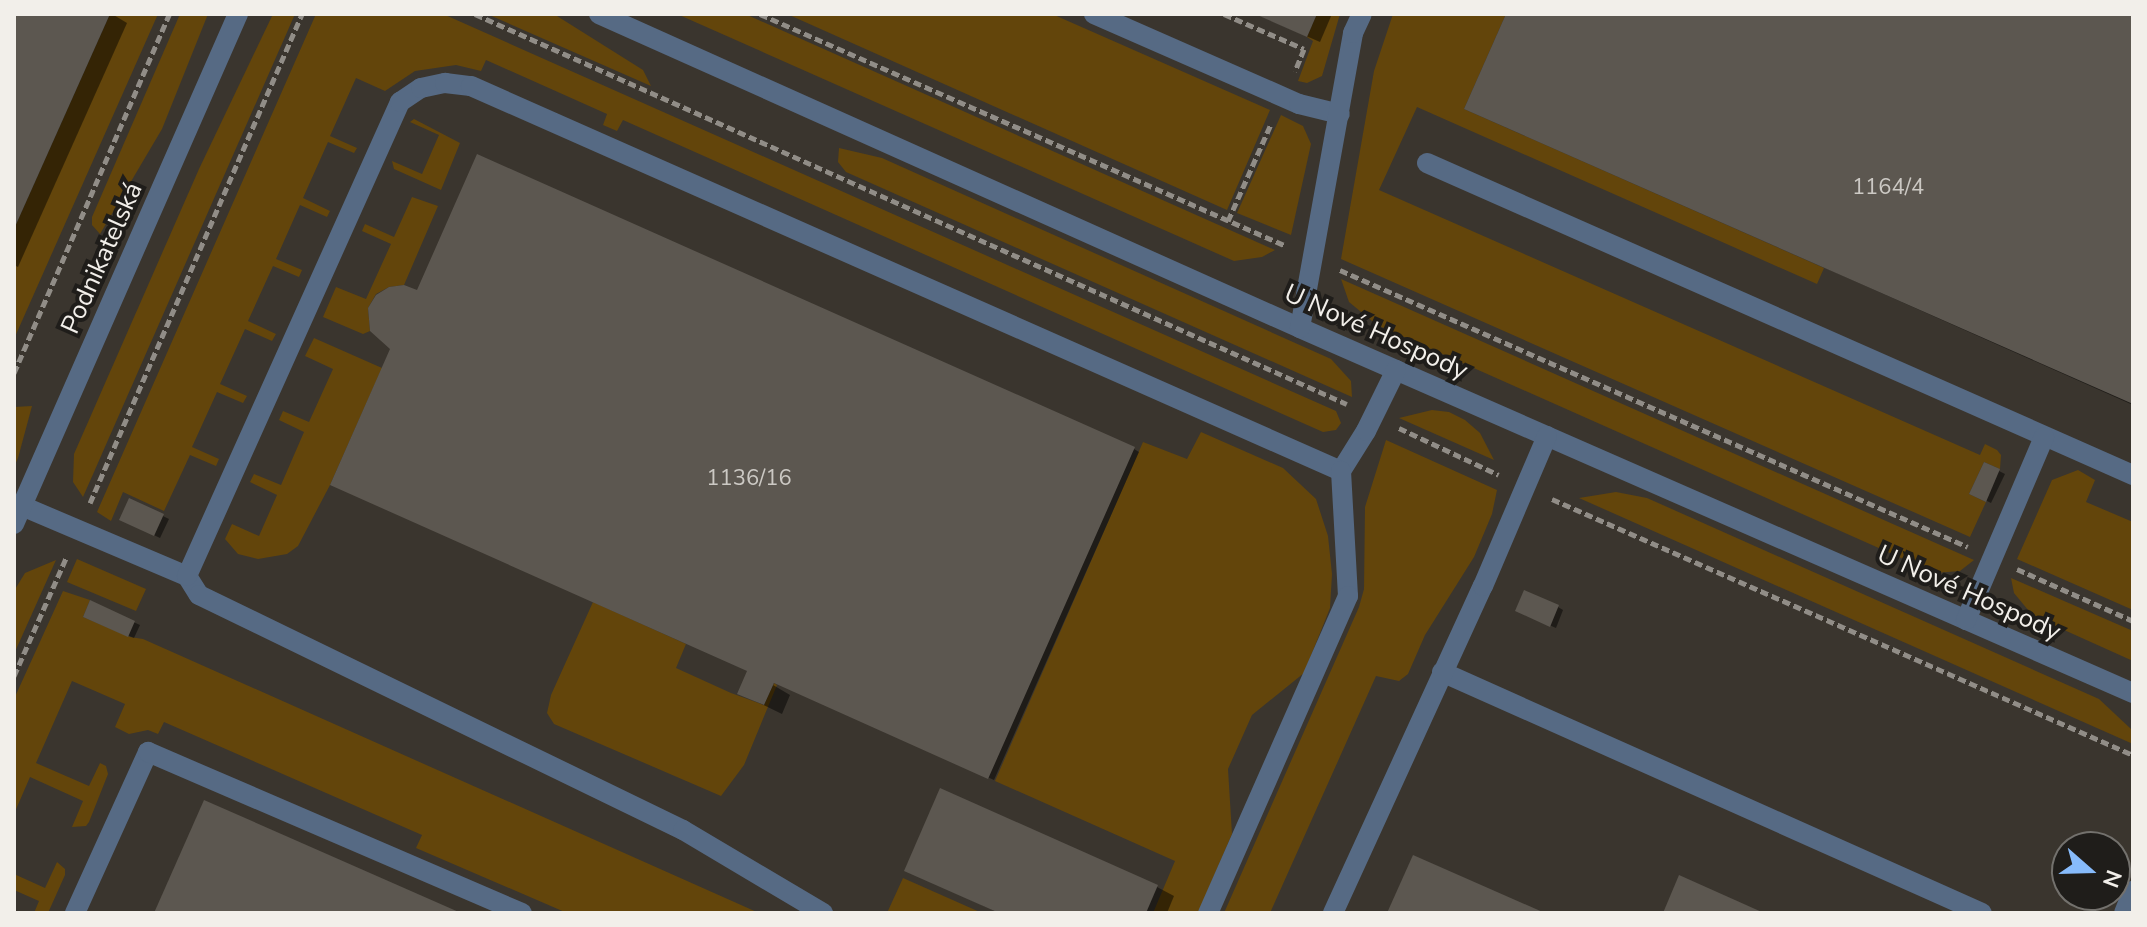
<!DOCTYPE html>
<meta charset="utf-8">
<style>
body{margin:0}
#map{position:relative;width:2147px;height:927px;overflow:hidden;background:#3a352e;font-family:"Nunito Sans",sans-serif}
div>[style]{position:absolute}
[style*='--x']{left:calc(var(--x)*1px);top:calc(var(--y)*1px);width:calc(var(--w)*1px);rotate:calc(var(--a)*1deg)}
.green>*{inset:0;background:#63450b}
.shadow>*{inset:0;background:#0007}
.building>*{inset:0;background:#5c5750}
.path>*{height:5px;margin-top:-2.5px;transform-origin:0;background:repeating-linear-gradient(90deg,#918d87 0 8px,transparent 0 12px)}
.minor>*{height:20px;margin:-10px;padding:0 10px;transform-origin:10px;border-radius:10px;background:#566a84}
span{translate:-50% -50%;white-space:nowrap;text-align:center;line-height:1.15;-webkit-text-stroke:8px #1f1d1a;paint-order:stroke}
.number-label{font-size:22px;color:#ccc9c4}
.number-label span{-webkit-text-stroke-width:0}
.street-label{font-size:26px;color:#f2efea}
.frame{position:absolute;inset:0;border:16px solid #f2efea;pointer-events:none}
.north{position:absolute;left:2051px;top:831px;width:80px;height:80px;box-sizing:border-box;background:#1f1d1a;border:2px solid #73716d;border-radius:50%;rotate:110deg;font-size:22px;font-weight:700;line-height:32px;text-align:center;color:#f2efea}
.north::after{content:'';display:block;margin:auto;width:28px;height:36px;background:#87bbfb;clip-path:polygon(50% 0,100% 100%,50% 72%,0 100%)}
</style>
<div id="map">
<div class="green">
<div style="clip-path:polygon(110px 14px,158px 14px,14px 339px,14px 229px)"></div>
<div style="clip-path:polygon(180px 14px,208px 14px,162px 129px,100px 234px,92px 225px,92px 217px)"></div>
<div style="clip-path:polygon(273px 14px,295px 14px,83px 497px,73px 482px,74px 454px,199px 169px)"></div>
<div style="clip-path:polygon(316px 14px,443px 14px,1336px 411px,1341px 423px,1336px 430px,1323px 432px,623px 120px,617px 131px,603px 125px,607px 114px,486px 60px,481px 71px,456px 65px,415px 71px,385px 91px,356px 78px,330px 136px,357px 148px,354px 153px,328px 142px,303px 198px,330px 211px,327px 217px,300px 205px,276px 259px,302px 270px,299px 277px,273px 266px,248px 321px,276px 334px,272px 341px,245px 329px,220px 384px,247px 396px,243px 403px,217px 392px,192px 447px,219px 459px,216px 466px,190px 455px,164px 511px,123px 492px,111px 521px,97px 512px)"></div>
<div style="clip-path:polygon(487px 14px,557px 16px,643px 70px,651px 86px)"></div>
<div style="clip-path:polygon(677px 14px,745px 14px,1275px 250px,1262px 257px,1234px 261px)"></div>
<div style="clip-path:polygon(787px 14px,1052px 14px,1270px 110px,1227px 210px)"></div>
<div style="clip-path:polygon(1317px 14px,1340px 14px,1322px 76px,1307px 83px,1298px 81px,1313px 41px,1307px 37px)"></div>
<div style="clip-path:polygon(1393px 14px,1506px 14px,1464px 109px,1824px 268px,1817px 284px,1417px 107px,1379px 190px,1980px 455px,1985px 444px,1997px 450px,2001px 455px,2000px 469px,1984px 462px,1969px 494px,1986px 502px,1970px 537px,1341px 259px,1374px 71px)"></div>
<div style="clip-path:polygon(1281px 115px,1303px 126px,1311px 144px,1291px 235px,1237px 213px)"></div>
<div style="clip-path:polygon(414px 119px,460px 143px,441px 190px,394px 169px,392px 161px,422px 174px,439px 135px,410px 122px)"></div>
<div style="clip-path:polygon(839px 148px,882px 158px,1331px 359px,1351px 381px,1352px 397px,846px 172px,838px 162px)"></div>
<div style="clip-path:polygon(412px 197px,438px 206px,404px 285px,389px 287px,376px 294px,368px 308px,370px 331px,363px 334px,323px 317px,336px 287px,366px 299px,391px 244px,362px 231px,365px 224px,394px 237px)"></div>
<div style="clip-path:polygon(1341px 279px,1974px 560px,1960px 571px,1935px 573px,1377px 325px,1349px 302px)"></div>
<div style="clip-path:polygon(314px 338px,382px 368px,330px 485px,298px 546px,287px 554px,258px 559px,238px 554px,225px 539px,232px 524px,259px 536px,277px 495px,250px 482px,254px 474px,281px 485px,304px 432px,279px 420px,283px 411px,309px 422px,333px 369px,305px 356px)"></div>
<div style="clip-path:polygon(32px 406px,18px 458px,14px 467px,14px 407px)"></div>
<div style="clip-path:polygon(1432px 410px,1449px 412px,1465px 420px,1480px 433px,1494px 460px,1399px 418px)"></div>
<div style="clip-path:polygon(1201px 432px,1283px 468px,1316px 499px,1328px 536px,1332px 574px,1330px 608px,1304px 673px,1252px 715px,1228px 769px,1232px 834px,1198px 913px,1153px 913px,1175px 861px,995px 781px,1143px 442px,1187px 459px)"></div>
<div style="clip-path:polygon(1386px 440px,1497px 490px,1492px 514px,1474px 557px,1425px 635px,1408px 674px,1399px 681px,1376px 676px,1270px 913px,1224px 913px,1359px 607px,1364px 589px,1365px 507px)"></div>
<div style="clip-path:polygon(2078px 470px,2095px 480px,2086px 502px,2133px 522px,2133px 610px,2017px 559px,2052px 480px)"></div>
<div style="clip-path:polygon(1616px 492px,1647px 498px,2099px 699px,2131px 729px,2133px 744px,1579px 498px)"></div>
<div style="clip-path:polygon(77px 559px,146px 589px,136px 611px,67px 582px)"></div>
<div style="clip-path:polygon(56px 560px,14px 654px,14px 591px,25px 573px)"></div>
<div style="clip-path:polygon(2011px 578px,2133px 631px,2133px 661px,2033px 616px,2014px 593px)"></div>
<div style="clip-path:polygon(63px 591px,90px 600px,83px 617px,130px 637px,143px 639px,759px 913px,567px 913px,416px 848px,422px 835px,164px 722px,158px 734px,148px 730px,129px 734px,115px 727px,125px 704px,72px 681px,36px 763px,89px 786px,100px 763px,106px 766px,108px 774px,89px 822px,86px 826px,72px 827px,83px 801px,30px 777px,14px 814px,14px 699px)"></div>
<div style="clip-path:polygon(593px 602px,686px 644px,676px 668px,731px 693px,764px 705px,774px 683px,777px 685px,744px 765px,721px 796px,554px 724px,547px 713px,551px 695px)"></div>
<div style="clip-path:polygon(57px 862px,65px 869px,65px 875px,48px 913px,34px 913px,39px 901px,14px 890px,14px 874px,45px 888px)"></div>
<div style="clip-path:polygon(903px 878px,982px 913px,887px 913px)"></div>
</div>
<div class="shadow">
<div style="clip-path:polygon(14px 14px,112px 14px,127px 23px,18px 267px,14px 265px)"></div>
<div style="clip-path:polygon(1256px 14px,1332px 14px,1320px 42px)"></div>
<div style="clip-path:polygon(1508px 14px,2133px 14px,2133px 405px,1466px 108px)"></div>
<div style="clip-path:polygon(1134px 449px,1139px 452px,994px 780px,775px 682px,773px 685px,790px 695px,782px 714px,739px 693px)"></div>
<div style="clip-path:polygon(1985px 464px,2005px 474px,1991px 503px,1977px 496px)"></div>
<div style="clip-path:polygon(130px 500px,169px 519px,160px 538px,127px 522px)"></div>
<div style="clip-path:polygon(91px 603px,140px 625px,134px 638px,90px 619px)"></div>
<div style="clip-path:polygon(1558px 607px,1563px 610px,1556px 628px,1522px 613px)"></div>
<div style="clip-path:polygon(906px 870px,1157px 887px,1174px 896px,1167px 913px,999px 913px)"></div>
</div>
<div class="building">
<div style="clip-path:polygon(14px 14px,110px 14px,14px 229px)"></div>
<div style="clip-path:polygon(1255px 14px,1317px 14px,1307px 37px)"></div>
<div style="clip-path:polygon(1506px 14px,2133px 14px,2133px 404px,1464px 109px)"></div>
<div style="clip-path:polygon(477px 154px,1135px 447px,988px 779px,774px 683px,764px 705px,737px 694px,747px 671px,330px 485px,390px 349px,370px 331px,368px 308px,376px 295px,389px 287px,404px 285px,417px 290px)"></div>
<div style="clip-path:polygon(1984px 462px,2000px 469px,1986px 502px,1969px 494px)"></div>
<div style="clip-path:polygon(129px 498px,164px 514px,154px 536px,119px 520px)"></div>
<div style="clip-path:polygon(1524px 590px,1559px 605px,1550px 627px,1515px 611px)"></div>
<div style="clip-path:polygon(90px 600px,135px 621px,128px 637px,83px 617px)"></div>
<div style="clip-path:polygon(940px 788px,1158px 885px,1146px 913px,999px 913px,904px 871px)"></div>
<div style="clip-path:polygon(204px 800px,461px 913px,154px 913px)"></div>
<div style="clip-path:polygon(1413px 855px,1545px 913px,1387px 913px)"></div>
<div style="clip-path:polygon(1679px 875px,1764px 913px,1663px 913px)"></div>
</div>
<div class="path">
<div style="--x:475;--y:14;--w:955;--a:24.1"></div>
<div style="--x:760;--y:14;--w:573;--a:23.79"></div>
<div style="--x:1224;--y:14;--w:87;--a:23.6"></div>
<div style="--x:1304;--y:49;--w:24;--a:112"></div>
<div style="--x:1228;--y:221;--w:106;--a:-66.1"></div>
<div style="--x:1340;--y:270;--w:686;--a:23.8"></div>
<div style="--x:14;--y:373;--w:391;--a:-66.6"></div>
<div style="--x:1399;--y:428;--w:110;--a:25.2"></div>
<div style="--x:1552;--y:499;--w:635;--a:23.78"></div>
<div style="--x:90;--y:503;--w:533;--a:-66.56"></div>
<div style="--x:2017;--y:569;--w:127;--a:24.1"></div>
<div style="--x:14;--y:676;--w:131;--a:-66.2"></div>
</div>
<div class="minor">
<div style="--x:599;--y:14;--w:768;--a:24.13"></div>
<div style="--x:1300;--y:328;--w:909;--a:23.66"></div>
<div style="--x:1094;--y:14;--w:224;--a:23.7"></div>
<div style="--x:1299;--y:104;--w:42;--a:13.7"></div>
<div style="--x:1427;--y:163;--w:772;--a:23.84"></div>
<div style="--x:1300;--y:328;--w:300;--a:-79.8"></div>
<div style="--x:1353;--y:33;--w:21;--a:-65"></div>
<div style="--x:1341;--y:471;--w:47;--a:-58"></div>
<div style="--x:1366;--y:431;--w:68;--a:-63.8"></div>
<div style="--x:22;--y:506;--w:179;--a:23"></div>
<div style="--x:187;--y:576;--w:22;--a:58"></div>
<div style="--x:199;--y:595;--w:538;--a:25.9"></div>
<div style="--x:683;--y:830;--w:163;--a:30.7"></div>
<div style="--x:14;--y:524;--w:557;--a:-66.29"></div>
<div style="--x:187;--y:576;--w:520;--a:-65.8"></div>
<div style="--x:400;--y:102;--w:25;--a:-34"></div>
<div style="--x:421;--y:88;--w:25;--a:-12"></div>
<div style="--x:445;--y:83;--w:26;--a:7"></div>
<div style="--x:471;--y:86;--w:951;--a:23.87"></div>
<div style="--x:1341;--y:471;--w:125;--a:86.8"></div>
<div style="--x:1348;--y:596;--w:347;--a:113.8"></div>
<div style="--x:1966;--y:620;--w:199;--a:-66.9"></div>
<div style="--x:1442;--y:672;--w:591;--a:24.05"></div>
<div style="--x:75;--y:913;--w:177;--a:-65.6"></div>
<div style="--x:148;--y:752;--w:407;--a:23.3"></div>
<div style="--x:1333;--y:913;--w:360;--a:-65.4"></div>
<div style="--x:1483;--y:586;--w:163;--a:-66.9"></div>
<div style="--x:2124;--y:913;--w:24;--a:-68"></div>
</div>
<div class="number-label">
<span style="left:1888px;top:188px">1164/4</span>
<span style="left:749px;top:479px">1136/16</span>
</div>
<div class="street-label">
<span style="left:102px;top:258px;rotate:-66deg">Podnikatelská</span>
<span style="left:1376px;top:332px;rotate:24deg">U Nové Hospody</span>
<span style="left:1969px;top:593px;rotate:24deg">U Nové Hospody</span>
</div>
<div class="frame"></div>
<div class="north">N</div>
</div>
